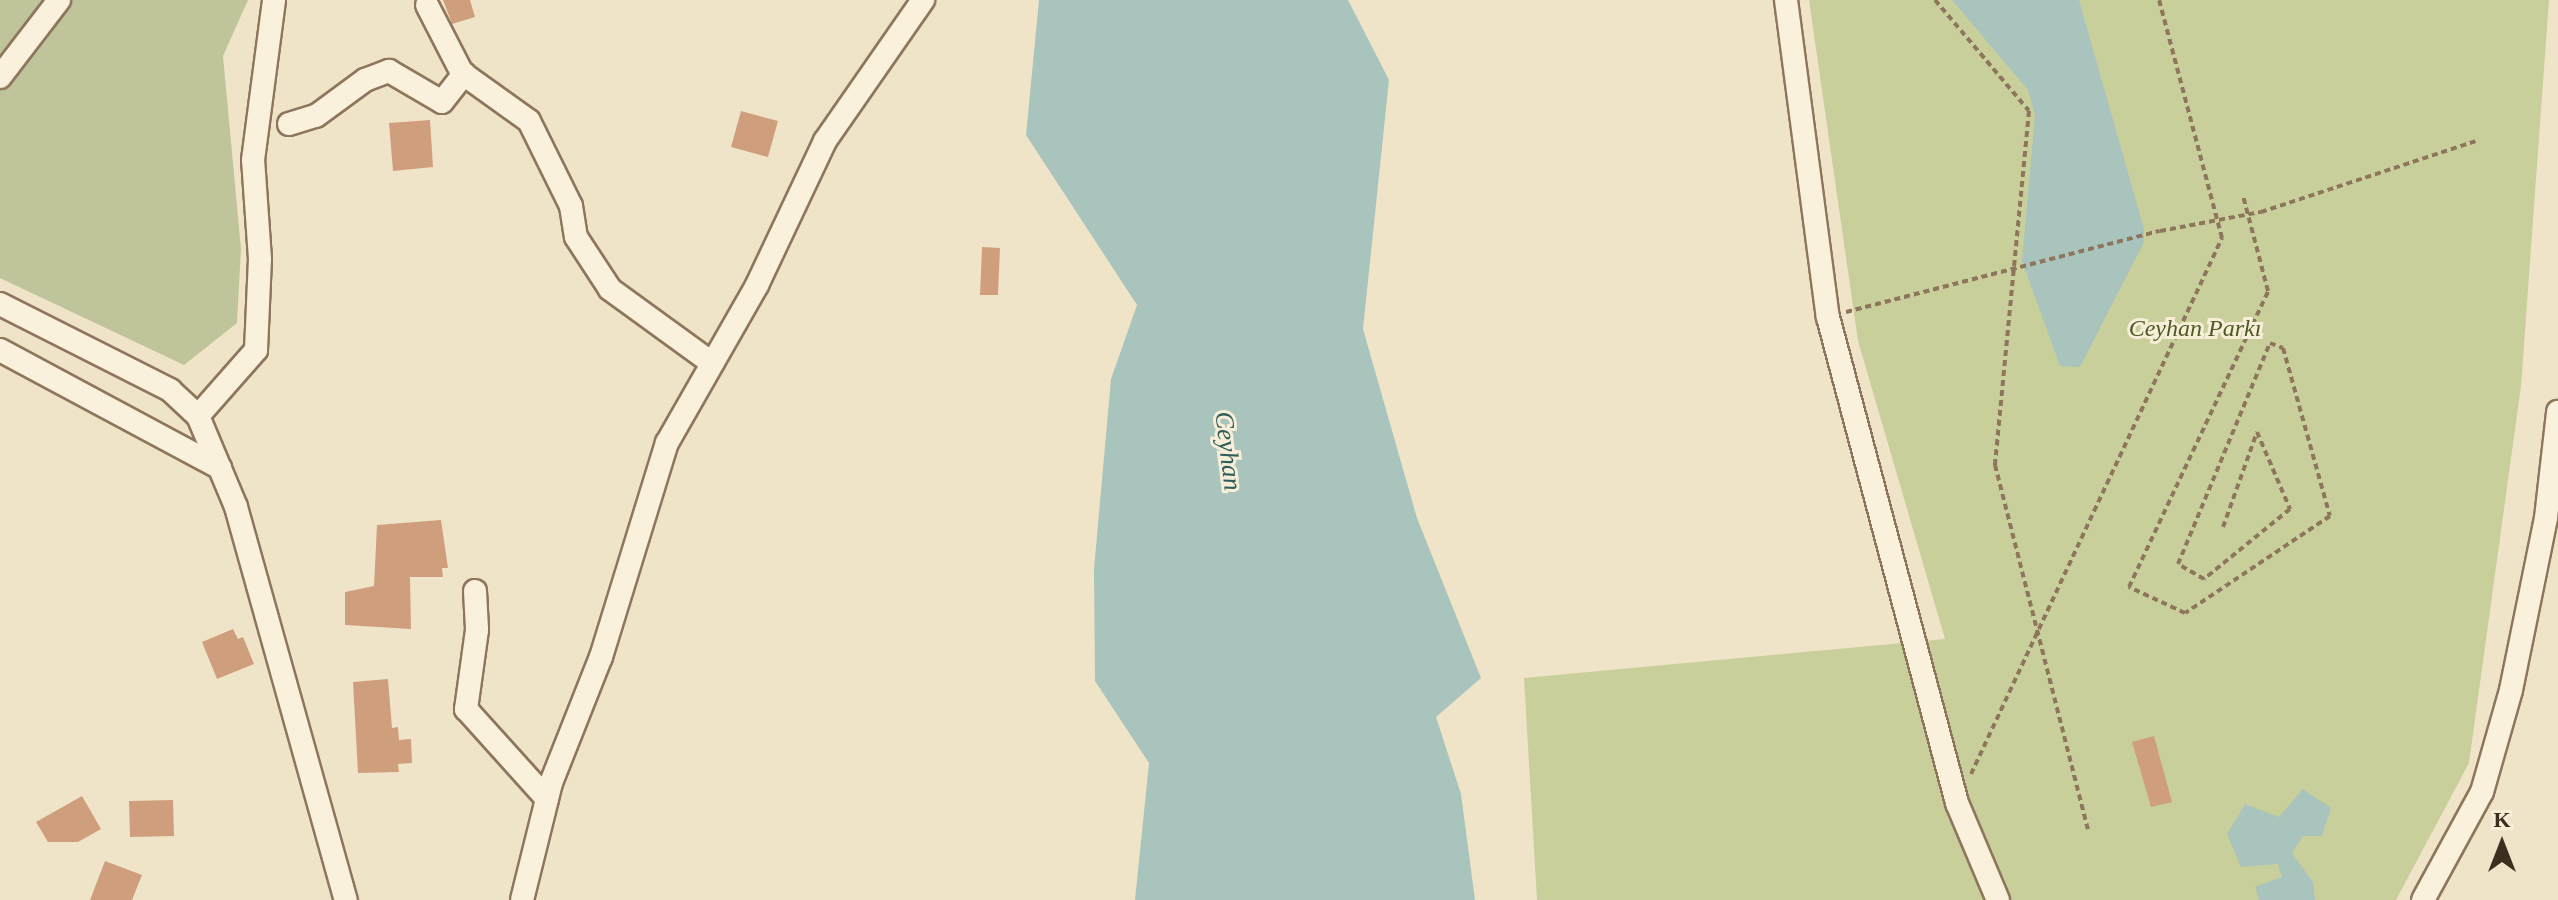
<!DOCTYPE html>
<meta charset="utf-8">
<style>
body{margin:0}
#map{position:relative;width:2558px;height:900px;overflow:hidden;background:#f0e4c8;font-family:Georgia,serif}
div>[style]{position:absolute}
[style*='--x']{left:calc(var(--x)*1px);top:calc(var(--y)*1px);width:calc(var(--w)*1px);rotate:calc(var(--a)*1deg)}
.green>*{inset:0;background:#c9cf9b}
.cemetery>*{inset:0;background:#bfc49a}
.water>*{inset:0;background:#a9c4bc}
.building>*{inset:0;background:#cf9f7d}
.path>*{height:4px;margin-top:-2px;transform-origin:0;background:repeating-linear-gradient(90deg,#8d765c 0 6px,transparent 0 10px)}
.roads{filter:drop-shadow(2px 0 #8d765c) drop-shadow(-2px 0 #8d765c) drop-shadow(0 2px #8d765c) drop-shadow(0 -2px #8d765c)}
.minor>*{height:22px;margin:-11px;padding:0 11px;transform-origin:11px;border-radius:11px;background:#faf1dc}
span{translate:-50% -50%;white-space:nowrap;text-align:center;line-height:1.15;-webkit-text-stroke:6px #f7eed8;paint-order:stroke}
.park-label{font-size:24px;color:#4d5a26;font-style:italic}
.water-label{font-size:26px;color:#2f5d5a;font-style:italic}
.north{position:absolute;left:2462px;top:804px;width:80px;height:80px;-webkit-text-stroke:6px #f7eed8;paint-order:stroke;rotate:0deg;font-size:22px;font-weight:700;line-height:32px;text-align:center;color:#3d2e20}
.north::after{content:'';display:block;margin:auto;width:28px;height:36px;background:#3d2e20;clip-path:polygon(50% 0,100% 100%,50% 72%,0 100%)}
</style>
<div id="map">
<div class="green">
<div style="clip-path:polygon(1809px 0,2549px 0,2521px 386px,2469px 763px,2396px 900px,1537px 900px,1524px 678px,1945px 639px,1858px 341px)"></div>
</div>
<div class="cemetery">
<div style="clip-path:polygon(0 0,248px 0,223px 56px,241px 249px,237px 323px,184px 365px,0 278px)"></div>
</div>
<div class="water">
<div style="clip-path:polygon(1039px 0,1348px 0,1389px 80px,1363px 329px,1417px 518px,1481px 678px,1436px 717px,1461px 794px,1475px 900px,1135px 900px,1149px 763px,1095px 681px,1094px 569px,1111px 379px,1137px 305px,1026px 135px)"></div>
<div style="clip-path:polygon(1952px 0,2079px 0,2144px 229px,2144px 242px,2080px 367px,2060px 366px,2022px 261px,2035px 115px,2028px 90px)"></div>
<div style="clip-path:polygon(2303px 789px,2331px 808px,2322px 836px,2303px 836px,2292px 853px,2313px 882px,2315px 900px,2259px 900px,2255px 887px,2282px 877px,2278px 864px,2241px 867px,2227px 834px,2245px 804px,2279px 817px)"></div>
</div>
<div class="building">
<div style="clip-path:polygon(443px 0,470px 0,475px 17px,452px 24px)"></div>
<div style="clip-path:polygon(741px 111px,778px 121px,768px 157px,731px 147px)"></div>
<div style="clip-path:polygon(430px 120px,433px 167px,393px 171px,389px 123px)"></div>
<div style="clip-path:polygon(982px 247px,1000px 248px,998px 295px,980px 295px)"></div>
<div style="clip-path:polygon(441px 520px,448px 568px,442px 568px,443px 577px,410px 577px,411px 629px,345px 625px,345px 592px,374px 586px,377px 525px)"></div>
<div style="clip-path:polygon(233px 629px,238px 639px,243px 637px,254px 664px,217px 679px,202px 642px)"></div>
<div style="clip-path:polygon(388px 679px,392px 728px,398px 727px,399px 740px,411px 739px,412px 763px,398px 764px,399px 772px,358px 773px,353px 682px)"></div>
<div style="clip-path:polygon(2154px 736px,2172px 802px,2151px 807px,2132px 742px)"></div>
<div style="clip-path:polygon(82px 796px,101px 829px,78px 842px,48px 842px,36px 822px)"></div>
<div style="clip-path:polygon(173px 800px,174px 836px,130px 837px,129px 801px)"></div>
<div style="clip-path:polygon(105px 861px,142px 875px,132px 900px,90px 900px)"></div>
</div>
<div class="path">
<div style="--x:1935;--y:0;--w:145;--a:49.7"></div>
<div style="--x:2029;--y:111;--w:356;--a:95.5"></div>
<div style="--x:1995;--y:465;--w:376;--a:75.7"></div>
<div style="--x:1846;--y:312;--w:324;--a:-14.5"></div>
<div style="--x:2160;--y:231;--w:103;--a:-10.7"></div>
<div style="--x:2261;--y:212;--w:226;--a:-18.3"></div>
<div style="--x:2223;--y:527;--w:101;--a:-70.3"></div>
<div style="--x:2257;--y:432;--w:84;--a:66.8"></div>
<div style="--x:2290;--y:509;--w:111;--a:140.9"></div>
<div style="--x:2204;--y:579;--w:30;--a:-150"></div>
<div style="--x:2178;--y:564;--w:239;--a:-67.4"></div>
<div style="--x:2270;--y:343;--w:14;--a:21"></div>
<div style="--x:2283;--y:348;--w:174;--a:74.4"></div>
<div style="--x:2330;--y:516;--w:174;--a:146.2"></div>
<div style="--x:2185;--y:613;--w:62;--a:-155.1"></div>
<div style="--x:2129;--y:587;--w:327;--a:-64.8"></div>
<div style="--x:2268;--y:291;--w:98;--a:-104.7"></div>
<div style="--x:1971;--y:774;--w:592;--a:-64.91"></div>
<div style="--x:2222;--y:238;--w:246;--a:-104.8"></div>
</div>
<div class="roads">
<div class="minor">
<div style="--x:1786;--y:0;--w:320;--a:82.5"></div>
<div style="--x:1828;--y:317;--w:503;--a:75.13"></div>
<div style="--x:1957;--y:803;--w:105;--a:67.1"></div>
<div style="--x:427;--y:5;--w:76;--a:62.8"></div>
<div style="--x:462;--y:73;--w:82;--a:35.6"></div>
<div style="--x:529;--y:121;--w:95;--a:63.7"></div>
<div style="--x:571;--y:206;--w:31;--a:81"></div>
<div style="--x:576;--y:237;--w:62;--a:56.8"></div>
<div style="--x:610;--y:289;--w:126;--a:36"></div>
<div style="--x:0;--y:77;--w:97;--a:-52.5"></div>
<div style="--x:289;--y:124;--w:28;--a:-17"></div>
<div style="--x:316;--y:116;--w:61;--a:-36.3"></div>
<div style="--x:365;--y:80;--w:26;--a:-21"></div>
<div style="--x:389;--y:71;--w:61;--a:30.3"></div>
<div style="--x:442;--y:102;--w:36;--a:-52"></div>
<div style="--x:0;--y:304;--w:191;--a:26.8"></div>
<div style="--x:170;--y:390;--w:38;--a:43"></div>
<div style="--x:198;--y:416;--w:99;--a:67.3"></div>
<div style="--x:236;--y:507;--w:408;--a:74.4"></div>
<div style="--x:0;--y:350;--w:250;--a:28.2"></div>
<div style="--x:198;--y:416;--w:88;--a:-48.7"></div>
<div style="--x:256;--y:350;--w:91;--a:-87.5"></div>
<div style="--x:260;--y:259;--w:99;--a:-94"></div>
<div style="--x:253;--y:160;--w:161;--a:-82.5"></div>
<div style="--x:475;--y:591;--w:39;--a:87"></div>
<div style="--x:477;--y:630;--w:80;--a:97.9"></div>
<div style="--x:466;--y:709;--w:121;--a:48"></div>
<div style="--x:522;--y:900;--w:121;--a:-76.1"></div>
<div style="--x:551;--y:783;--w:136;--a:-68.4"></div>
<div style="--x:601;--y:657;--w:224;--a:-72.9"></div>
<div style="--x:667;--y:443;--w:182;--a:-60.3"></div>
<div style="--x:757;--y:285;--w:159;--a:-64.7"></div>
<div style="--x:825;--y:141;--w:172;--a:-55.2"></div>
<div style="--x:2423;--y:900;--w:123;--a:-61.4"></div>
<div style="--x:2482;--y:792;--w:106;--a:-74.1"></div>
<div style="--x:2511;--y:690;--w:176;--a:-78.5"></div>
<div style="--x:2546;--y:518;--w:107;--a:-83.5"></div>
</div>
</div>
<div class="park-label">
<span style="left:2195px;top:329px">Ceyhan Parkı</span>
</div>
<div class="water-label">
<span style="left:1228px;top:451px;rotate:83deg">Ceyhan</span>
</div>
<div class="north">K</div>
</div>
